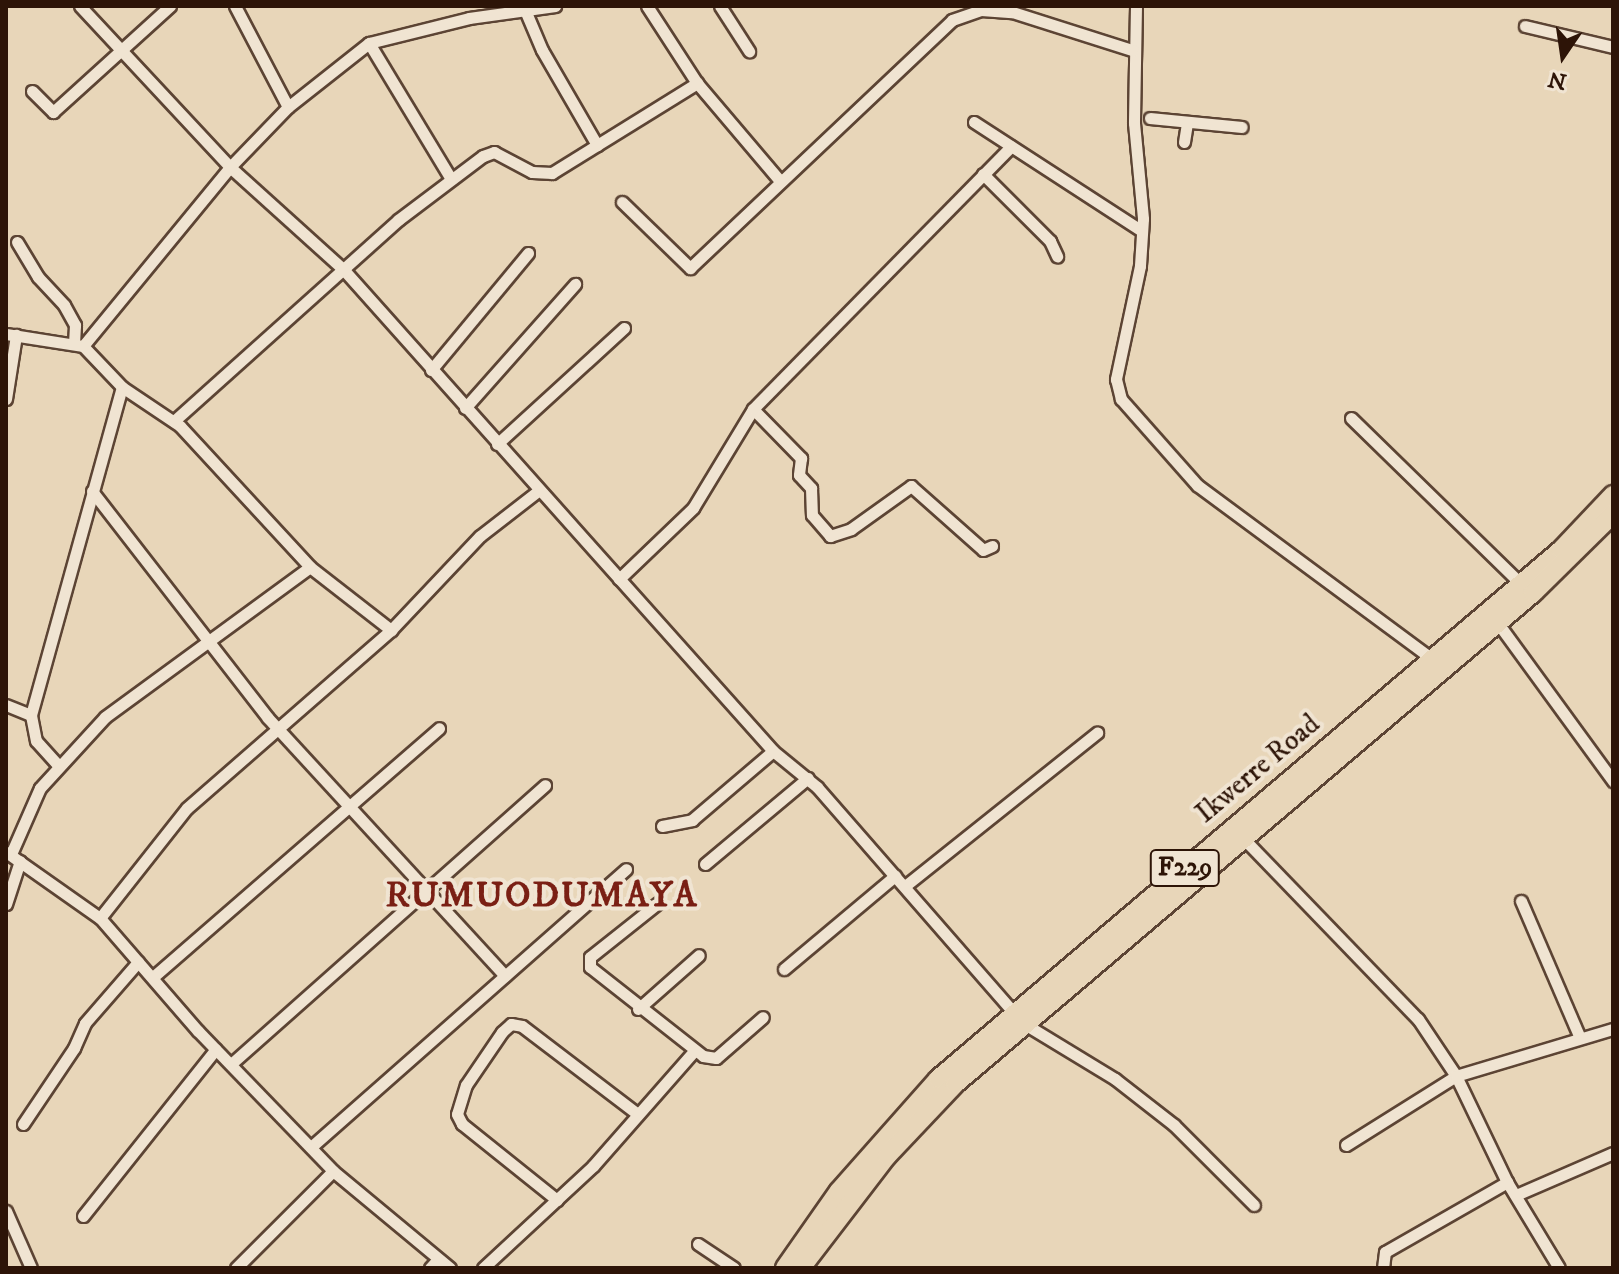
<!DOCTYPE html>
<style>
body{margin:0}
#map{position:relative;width:1619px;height:1274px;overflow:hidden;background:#e8d6b9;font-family:"IM FELL DW Pica",serif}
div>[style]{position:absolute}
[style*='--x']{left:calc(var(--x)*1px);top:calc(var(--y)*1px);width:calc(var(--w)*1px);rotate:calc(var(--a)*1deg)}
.roads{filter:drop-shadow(2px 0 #5c4434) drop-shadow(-2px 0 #5c4434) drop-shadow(0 2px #5c4434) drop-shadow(0 -2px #5c4434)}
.minor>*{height:11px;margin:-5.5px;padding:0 5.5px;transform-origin:5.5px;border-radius:5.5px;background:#f0e4d2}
.primary>*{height:18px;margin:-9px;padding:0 9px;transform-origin:9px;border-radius:9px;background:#e8d6b9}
span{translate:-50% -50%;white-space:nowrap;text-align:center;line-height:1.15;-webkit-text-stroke:8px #f0e4d2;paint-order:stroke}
.shield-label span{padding:2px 6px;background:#f0e4d2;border:2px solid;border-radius:6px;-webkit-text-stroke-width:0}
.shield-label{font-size:26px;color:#2d1407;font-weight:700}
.street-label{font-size:28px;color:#2d1407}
.district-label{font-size:36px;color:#7a1f14;font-weight:700;letter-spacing:2px}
.frame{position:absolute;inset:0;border:8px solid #2d1407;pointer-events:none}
.north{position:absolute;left:1523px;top:16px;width:80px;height:80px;-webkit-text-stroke:6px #f0e4d2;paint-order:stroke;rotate:193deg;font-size:22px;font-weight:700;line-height:32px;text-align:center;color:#2d1407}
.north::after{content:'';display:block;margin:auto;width:28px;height:36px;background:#2d1407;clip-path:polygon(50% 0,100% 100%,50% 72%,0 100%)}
</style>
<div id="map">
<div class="roads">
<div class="minor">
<div style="--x:80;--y:6;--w:220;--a:47"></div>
<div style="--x:230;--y:167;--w:152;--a:42.1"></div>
<div style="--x:343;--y:269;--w:646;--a:48.26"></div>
<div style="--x:773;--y:751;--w:57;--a:39.3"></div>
<div style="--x:817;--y:787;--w:300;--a:48.9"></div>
<div style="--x:235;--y:6;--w:114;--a:62.3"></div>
<div style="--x:647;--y:6;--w:92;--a:57"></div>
<div style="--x:697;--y:83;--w:128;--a:49.7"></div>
<div style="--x:720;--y:6;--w:54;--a:57.2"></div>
<div style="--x:1136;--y:6;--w:117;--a:91"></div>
<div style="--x:1134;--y:123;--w:96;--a:84.6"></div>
<div style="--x:1143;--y:219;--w:47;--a:93.7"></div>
<div style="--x:1140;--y:266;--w:116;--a:102"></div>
<div style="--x:1116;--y:379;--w:21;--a:76"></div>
<div style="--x:1121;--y:399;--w:115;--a:48.5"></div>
<div style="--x:1197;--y:485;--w:292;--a:36.5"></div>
<div style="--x:525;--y:10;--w:43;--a:67"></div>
<div style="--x:542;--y:50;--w:110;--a:59.9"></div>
<div style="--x:1525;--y:26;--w:90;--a:13.4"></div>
<div style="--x:369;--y:43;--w:159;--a:58.9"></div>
<div style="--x:32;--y:91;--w:30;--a:45"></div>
<div style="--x:53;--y:112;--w:158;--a:-42.2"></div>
<div style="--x:1150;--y:118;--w:92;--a:5.6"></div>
<div style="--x:974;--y:122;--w:200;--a:33"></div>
<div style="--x:1184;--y:142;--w:20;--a:-81"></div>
<div style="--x:983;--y:174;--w:95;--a:45"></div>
<div style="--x:1050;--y:241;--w:17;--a:65"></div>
<div style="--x:622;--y:202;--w:95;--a:44.1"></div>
<div style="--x:690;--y:268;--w:361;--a:-43.4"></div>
<div style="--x:952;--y:20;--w:31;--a:-19"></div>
<div style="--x:981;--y:10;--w:31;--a:4"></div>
<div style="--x:1012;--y:12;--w:126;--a:17.6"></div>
<div style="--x:17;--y:242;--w:41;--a:59"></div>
<div style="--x:38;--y:277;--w:38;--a:47"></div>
<div style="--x:64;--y:305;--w:23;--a:61"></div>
<div style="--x:75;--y:325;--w:18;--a:93"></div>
<div style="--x:6;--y:334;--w:78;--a:8.9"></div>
<div style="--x:83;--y:346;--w:57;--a:46.4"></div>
<div style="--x:122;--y:387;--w:70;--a:33.9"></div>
<div style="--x:180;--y:426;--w:192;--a:47.3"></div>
<div style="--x:310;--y:567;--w:103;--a:37.9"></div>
<div style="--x:83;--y:346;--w:232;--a:-50.6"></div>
<div style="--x:230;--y:167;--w:83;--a:-46"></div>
<div style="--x:288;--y:107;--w:103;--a:-38.3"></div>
<div style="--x:369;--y:43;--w:103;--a:-14"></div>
<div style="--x:469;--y:18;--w:87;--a:-7.9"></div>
<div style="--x:431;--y:370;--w:152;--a:-50.3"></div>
<div style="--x:6;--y:399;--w:65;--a:-81.1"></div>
<div style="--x:465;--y:408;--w:166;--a:-48.4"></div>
<div style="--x:753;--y:409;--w:69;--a:45.6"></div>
<div style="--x:801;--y:458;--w:17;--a:97"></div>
<div style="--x:799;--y:475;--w:18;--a:47"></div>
<div style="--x:811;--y:488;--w:27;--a:88"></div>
<div style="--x:812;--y:515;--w:28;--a:49"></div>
<div style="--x:830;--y:536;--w:22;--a:-18"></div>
<div style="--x:851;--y:529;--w:74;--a:-35.6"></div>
<div style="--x:911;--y:486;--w:96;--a:41.6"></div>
<div style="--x:983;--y:550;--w:10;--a:-24"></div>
<div style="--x:1351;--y:418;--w:238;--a:44.3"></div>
<div style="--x:174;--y:421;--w:301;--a:-41.9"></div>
<div style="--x:398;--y:220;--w:106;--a:-37"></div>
<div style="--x:483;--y:156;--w:12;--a:-20"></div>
<div style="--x:494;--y:152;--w:43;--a:27.8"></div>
<div style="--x:532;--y:172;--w:20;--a:3"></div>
<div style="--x:552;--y:173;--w:171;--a:-31.8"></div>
<div style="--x:497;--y:444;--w:172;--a:-42.4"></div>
<div style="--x:92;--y:491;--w:287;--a:52.2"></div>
<div style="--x:268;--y:718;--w:350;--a:47.4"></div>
<div style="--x:619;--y:579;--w:103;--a:-43.8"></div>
<div style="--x:693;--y:508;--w:116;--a:-58.8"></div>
<div style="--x:753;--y:409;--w:368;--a:-45.5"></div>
<div style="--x:1497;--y:622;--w:197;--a:53.9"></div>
<div style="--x:6;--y:705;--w:27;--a:22"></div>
<div style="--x:57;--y:764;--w:31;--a:-132"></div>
<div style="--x:36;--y:741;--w:26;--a:-101"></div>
<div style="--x:31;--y:715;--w:340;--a:-74.5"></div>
<div style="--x:662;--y:826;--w:31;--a:-11"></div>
<div style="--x:692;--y:820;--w:106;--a:-40.4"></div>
<div style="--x:1242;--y:837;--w:253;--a:46"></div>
<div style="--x:1418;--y:1019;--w:69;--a:56.3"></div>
<div style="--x:1456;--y:1076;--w:118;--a:64.3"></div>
<div style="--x:1507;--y:1182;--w:100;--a:58.8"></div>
<div style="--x:6;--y:852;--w:115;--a:35.1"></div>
<div style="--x:100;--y:918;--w:150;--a:49.1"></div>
<div style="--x:198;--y:1031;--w:194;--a:46"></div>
<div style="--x:333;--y:1171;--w:152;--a:39.7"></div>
<div style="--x:11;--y:854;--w:72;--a:-66.3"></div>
<div style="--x:40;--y:788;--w:96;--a:-47.5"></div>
<div style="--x:105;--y:717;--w:254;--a:-36.2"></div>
<div style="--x:705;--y:864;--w:134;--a:-39.9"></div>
<div style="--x:905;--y:886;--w:246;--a:-38.6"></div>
<div style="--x:1521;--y:901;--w:149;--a:66.7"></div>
<div style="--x:658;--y:903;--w:87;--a:141.5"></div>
<div style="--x:590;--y:957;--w:10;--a:90"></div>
<div style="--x:590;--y:967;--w:144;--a:38.2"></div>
<div style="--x:703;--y:1056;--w:13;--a:9"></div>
<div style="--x:716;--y:1058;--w:62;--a:-41.1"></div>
<div style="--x:6;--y:904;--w:45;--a:-72"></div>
<div style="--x:100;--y:918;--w:140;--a:-51.7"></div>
<div style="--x:187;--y:808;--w:271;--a:-41.1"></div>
<div style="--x:391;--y:630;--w:129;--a:-46.6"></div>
<div style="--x:480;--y:536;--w:73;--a:-37.8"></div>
<div style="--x:784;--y:969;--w:145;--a:-40"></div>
<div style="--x:153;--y:977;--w:379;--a:-41"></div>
<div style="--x:638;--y:1009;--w:81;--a:-41.5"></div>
<div style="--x:1023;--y:1023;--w:108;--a:31.3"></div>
<div style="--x:1115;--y:1079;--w:75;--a:37.9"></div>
<div style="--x:1174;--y:1125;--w:113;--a:45"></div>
<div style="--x:231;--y:1064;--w:420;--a:-41.6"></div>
<div style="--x:23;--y:1124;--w:92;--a:-56.1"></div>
<div style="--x:74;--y:1048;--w:27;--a:-66"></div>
<div style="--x:85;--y:1023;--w:81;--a:-49"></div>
<div style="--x:1346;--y:1145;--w:130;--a:-32.1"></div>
<div style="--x:1456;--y:1076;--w:164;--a:-16.7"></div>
<div style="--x:311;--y:1147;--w:420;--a:-41.4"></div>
<div style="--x:1516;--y:1195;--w:106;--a:-23.4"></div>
<div style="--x:557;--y:1200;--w:122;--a:-141.3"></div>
<div style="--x:462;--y:1124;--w:11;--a:-117"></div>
<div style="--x:457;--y:1114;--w:30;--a:-73"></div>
<div style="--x:466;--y:1085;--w:64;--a:-55.8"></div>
<div style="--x:502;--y:1032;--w:12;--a:-42"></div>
<div style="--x:511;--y:1024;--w:11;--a:10"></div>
<div style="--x:522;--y:1026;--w:143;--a:37.3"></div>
<div style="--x:6;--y:1211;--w:62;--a:66.3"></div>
<div style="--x:83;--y:1216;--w:213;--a:-51.5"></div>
<div style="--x:698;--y:1244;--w:43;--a:33.7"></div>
<div style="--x:236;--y:1268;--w:137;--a:-45"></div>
<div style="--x:430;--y:1268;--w:12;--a:-48"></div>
<div style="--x:483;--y:1268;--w:150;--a:-42.8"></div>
<div style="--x:593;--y:1166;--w:153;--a:-48.7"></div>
<div style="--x:1383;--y:1268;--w:16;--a:-83"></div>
<div style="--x:1385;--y:1252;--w:141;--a:-29.8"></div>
</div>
<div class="primary">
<div style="--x:785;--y:1268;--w:94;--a:-55"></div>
<div style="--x:839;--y:1191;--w:149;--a:-48.5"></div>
<div style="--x:938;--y:1079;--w:817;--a:-40.34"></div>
<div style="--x:1561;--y:550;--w:76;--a:-46.6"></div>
<div style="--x:801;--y:1268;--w:141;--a:-52.5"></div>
<div style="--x:887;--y:1156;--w:99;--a:-46.6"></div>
<div style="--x:955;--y:1084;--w:758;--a:-40.35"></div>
<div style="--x:1533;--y:593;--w:112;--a:-44.6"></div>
</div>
</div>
<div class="shield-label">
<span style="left:1185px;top:868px">F229</span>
</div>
<div class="street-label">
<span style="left:1258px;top:769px;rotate:-40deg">Ikwerre Road</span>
</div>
<div class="district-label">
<span style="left:542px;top:896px">RUMUODUMAYA</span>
</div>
<div class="frame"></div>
<div class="north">N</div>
</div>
